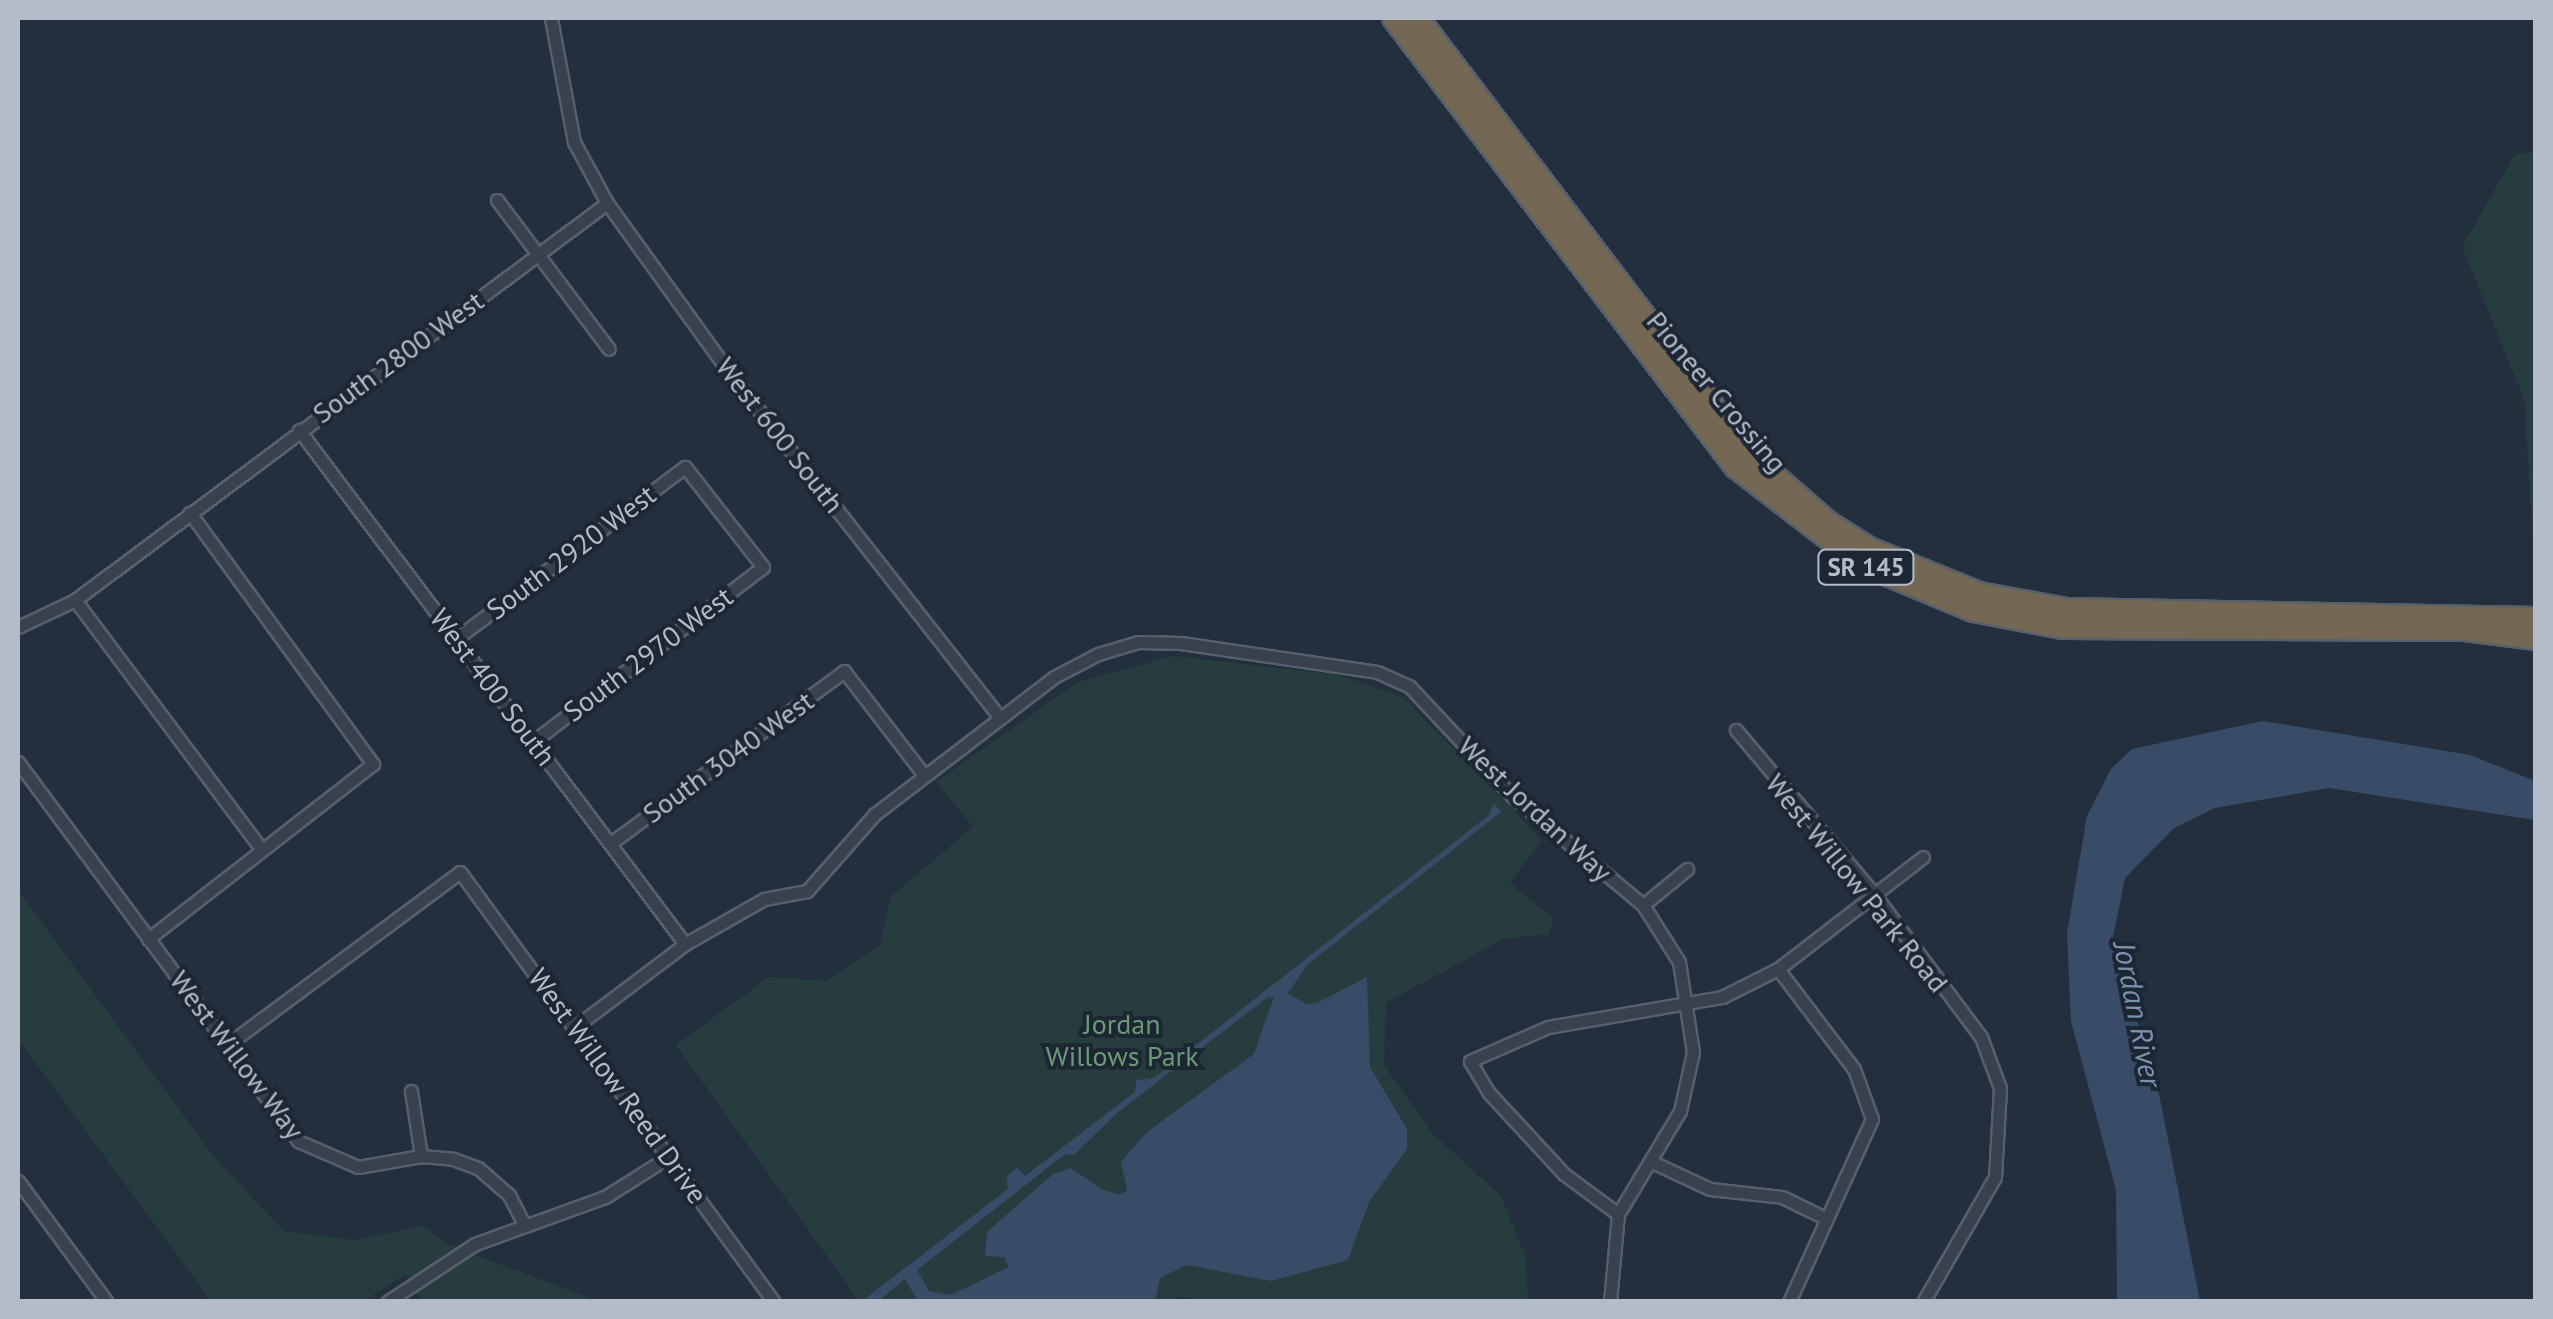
<!DOCTYPE html>
<style>
body{margin:0}
#map{position:relative;width:2553px;height:1319px;overflow:hidden;background:#242f3e;font-family:"PT Sans",sans-serif}
div>[style]{position:absolute}
[style*='--x']{left:calc(var(--x)*1px);top:calc(var(--y)*1px);width:calc(var(--w)*1px);rotate:calc(var(--a)*1deg)}
.green>*{inset:0;background:#263c3f}
.water>*{inset:0;background:#394c67}
.roads{filter:drop-shadow(2px 0 #565f6c) drop-shadow(-2px 0 #565f6c) drop-shadow(0 2px #565f6c) drop-shadow(0 -2px #565f6c)}
.street>*{height:11px;margin:-5.5px;padding:0 5.5px;transform-origin:5.5px;border-radius:5.5px;background:#38414e}
.highway>*{height:20px;margin:-10px;padding:0 10px;transform-origin:10px;border-radius:10px;background:#746855}
span{translate:-50% -50%;white-space:nowrap;text-align:center;line-height:1.15;-webkit-text-stroke:8px #1d2633;paint-order:stroke}
.shield-label span{padding:2px 8px;background:#1d2633;border:2px solid;border-radius:8px;-webkit-text-stroke-width:0}
.shield-label{font-size:25px;color:#b4bcc9;font-weight:700}
.street-label{font-size:28px;color:#b4bcc9}
.park-label{font-size:28px;color:#6b9a76}
.water-label{font-size:30px;color:#7c92b1;font-style:italic}
.frame{position:absolute;inset:0;border:20px solid #b4bcc9;pointer-events:none}
</style>
<div id="map">
<div class="green">
<div style="clip-path:polygon(2535px 152px,2536px 152px,2535px 571px,2524px 399px,2462px 247px,2515px 154px)"></div>
<div style="clip-path:polygon(1173px 656px,1339px 675px,1404px 698px,1542px 840px,1510px 883px,1554px 919px,1549px 934px,1503px 939px,1386px 1003px,1384px 1065px,1433px 1134px,1501px 1196px,1526px 1259px,1528px 1301px,1208px 1302px,1176px 1296px,1174px 1302px,859px 1301px,676px 1045px,769px 977px,826px 981px,880px 945px,891px 896px,973px 827px,936px 782px,1078px 682px)"></div>
<div style="clip-path:polygon(18px 890px,215px 1158px,284px 1231px,355px 1240px,424px 1226px,449px 1245px,598px 1301px,421px 1301px,406px 1274px,364px 1301px,211px 1301px,18px 1039px)"></div>
</div>
<div class="water">
<div style="clip-path:polygon(2263px 721px,2470px 755px,2535px 781px,2535px 820px,2329px 788px,2215px 808px,2174px 828px,2125px 878px,2112px 942px,2157px 1084px,2200px 1301px,2117px 1301px,2116px 1190px,2071px 1021px,2067px 933px,2087px 816px,2111px 769px,2132px 749px)"></div>
<div style="clip-path:polygon(evenodd,1494px 803px,1501px 812px,1307px 965px,1288px 993px,1306px 1004px,1317px 1003px,1367px 977px,1370px 1067px,1407px 1129px,1407px 1149px,1369px 1202px,1348px 1260px,1271px 1281px,1187px 1265px,1160px 1278px,1155px 1301px,910px 1301px,916px 1298px,905px 1279px,878px 1301px,862px 1301px,1008px 1189px,1007px 1176px,1017px 1168px,1025px 1176px,1135px 1092px,1136px 1080px,1154px 1078px,1489px 815px,1494px 803px,1268px 997px,1274px 997px,1254px 1054px,1147px 1132px,1121px 1162px,1127px 1190px,1119px 1195px,1104px 1190px,1070px 1168px,1053px 1174px,987px 1232px,985px 1256px,1004px 1257px,1009px 1267px,951px 1295px,929px 1291px,917px 1270px,1064px 1155px,1075px 1154px,1117px 1113px,1268px 997px)"></div>
</div>
<div class="roads">
<div class="street">
<div style="--x:551;--y:18;--w:126;--a:79.5"></div>
<div style="--x:574;--y:142;--w:69;--a:61.6"></div>
<div style="--x:607;--y:203;--w:208;--a:54.2"></div>
<div style="--x:729;--y:372;--w:439;--a:51.9"></div>
<div style="--x:497;--y:200;--w:186;--a:53.1"></div>
<div style="--x:299;--y:430;--w:643;--a:53.09"></div>
<div style="--x:75;--y:600;--w:312;--a:53.2"></div>
<div style="--x:18;--y:627;--w:63;--a:-25.3"></div>
<div style="--x:75;--y:600;--w:664;--a:-36.73"></div>
<div style="--x:457;--y:638;--w:285;--a:-36.9"></div>
<div style="--x:685;--y:467;--w:127;--a:52"></div>
<div style="--x:763;--y:567;--w:288;--a:142.8"></div>
<div style="--x:1736;--y:730;--w:214;--a:49.9"></div>
<div style="--x:1874;--y:894;--w:179;--a:53.2"></div>
<div style="--x:1981;--y:1037;--w:54;--a:69.6"></div>
<div style="--x:2000;--y:1088;--w:89;--a:93.2"></div>
<div style="--x:1995;--y:1177;--w:144;--a:119.9"></div>
<div style="--x:18;--y:762;--w:471;--a:53.5"></div>
<div style="--x:298;--y:1141;--w:65;--a:23.4"></div>
<div style="--x:358;--y:1167;--w:64;--a:-9.9"></div>
<div style="--x:421;--y:1156;--w:32;--a:5"></div>
<div style="--x:453;--y:1159;--w:27;--a:20"></div>
<div style="--x:478;--y:1168;--w:41;--a:41.1"></div>
<div style="--x:509;--y:1195;--w:31;--a:63"></div>
<div style="--x:611;--y:843;--w:290;--a:-36.4"></div>
<div style="--x:844;--y:671;--w:131;--a:52.4"></div>
<div style="--x:1643;--y:905;--w:57;--a:-39.3"></div>
<div style="--x:148;--y:939;--w:285;--a:-37.9"></div>
<div style="--x:373;--y:764;--w:311;--a:-126.1"></div>
<div style="--x:1778;--y:969;--w:126;--a:52.8"></div>
<div style="--x:1854;--y:1069;--w:53;--a:70.2"></div>
<div style="--x:1872;--y:1119;--w:201;--a:114.4"></div>
<div style="--x:575;--y:1027;--w:138;--a:-37"></div>
<div style="--x:685;--y:944;--w:91;--a:-29.7"></div>
<div style="--x:764;--y:899;--w:44;--a:-10.5"></div>
<div style="--x:807;--y:891;--w:103;--a:-48.6"></div>
<div style="--x:875;--y:814;--w:225;--a:-37.4"></div>
<div style="--x:1054;--y:677;--w:50;--a:-27.6"></div>
<div style="--x:1098;--y:654;--w:42;--a:-16.7"></div>
<div style="--x:1138;--y:642;--w:43;--a:1.3"></div>
<div style="--x:1181;--y:643;--w:198;--a:8.4"></div>
<div style="--x:1377;--y:672;--w:36;--a:24"></div>
<div style="--x:1410;--y:687;--w:151;--a:46.9"></div>
<div style="--x:1513;--y:797;--w:169;--a:39.7"></div>
<div style="--x:1643;--y:905;--w:67;--a:57.7"></div>
<div style="--x:1679;--y:962;--w:91;--a:81.2"></div>
<div style="--x:1693;--y:1052;--w:60;--a:102.4"></div>
<div style="--x:1680;--y:1111;--w:120;--a:121"></div>
<div style="--x:1618;--y:1214;--w:88;--a:95.2"></div>
<div style="--x:227;--y:1045;--w:290;--a:-36.6"></div>
<div style="--x:460;--y:872;--w:532;--a:53.86"></div>
<div style="--x:411;--y:1091;--w:66;--a:81.3"></div>
<div style="--x:1652;--y:1162;--w:64;--a:25"></div>
<div style="--x:1710;--y:1189;--w:72;--a:6.3"></div>
<div style="--x:1782;--y:1197;--w:46;--a:26"></div>
<div style="--x:18;--y:1181;--w:150;--a:53.7"></div>
<div style="--x:1618;--y:1214;--w:67;--a:-143.5"></div>
<div style="--x:1564;--y:1174;--w:110;--a:-132.8"></div>
<div style="--x:1489;--y:1093;--w:37;--a:-121"></div>
<div style="--x:1470;--y:1061;--w:85;--a:-23.6"></div>
<div style="--x:1548;--y:1027;--w:177;--a:-9.8"></div>
<div style="--x:1722;--y:997;--w:63;--a:-26.6"></div>
<div style="--x:1778;--y:969;--w:183;--a:-37.7"></div>
<div style="--x:387;--y:1302;--w:105;--a:-33.4"></div>
<div style="--x:475;--y:1244;--w:138;--a:-19.9"></div>
<div style="--x:605;--y:1197;--w:77;--a:-32.2"></div>
</div>
<div class="highway">
<div style="--x:1393;--y:18;--w:564;--a:52.7"></div>
<div style="--x:1735;--y:467;--w:159;--a:37.6"></div>
<div style="--x:1861;--y:564;--w:121;--a:22.8"></div>
<div style="--x:1973;--y:611;--w:91;--a:10.8"></div>
<div style="--x:2062;--y:628;--w:403;--a:0.3"></div>
<div style="--x:2465;--y:630;--w:72;--a:7.2"></div>
<div style="--x:1418;--y:18;--w:547;--a:52.73"></div>
<div style="--x:1749;--y:453;--w:105;--a:41.1"></div>
<div style="--x:1828;--y:522;--w:49;--a:32.4"></div>
<div style="--x:1869;--y:548;--w:119;--a:22.2"></div>
<div style="--x:1979;--y:593;--w:88;--a:10.4"></div>
<div style="--x:2066;--y:609;--w:470;--a:1.1"></div>
</div>
</div>
<div class="shield-label">
<span style="left:1866px;top:567px">SR 145</span>
</div>
<div class="street-label">
<span style="left:398px;top:357px;rotate:-36deg">South 2800 West</span>
<span style="left:1717px;top:392px;rotate:50deg">Pioneer Crossing</span>
<span style="left:780px;top:435px;rotate:52deg">West 600 South</span>
<span style="left:571px;top:552px;rotate:-37deg">South 2920 West</span>
<span style="left:648px;top:654px;rotate:-37deg">South 2970 West</span>
<span style="left:493px;top:687px;rotate:53deg">West 400 South</span>
<span style="left:728px;top:757px;rotate:-36deg">South 3040 West</span>
<span style="left:1535px;top:809px;rotate:43deg">West Jordan Way</span>
<span style="left:1857px;top:883px;rotate:51deg">West Willow Park Road</span>
<span style="left:237px;top:1055px;rotate:53deg">West Willow Way</span>
<span style="left:618px;top:1086px;rotate:54deg">West Willow Reed Drive</span>
</div>
<div class="park-label">
<span style="left:1122px;top:1040px">Jordan<br>Willows Park</span>
</div>
<div class="water-label">
<span style="left:2138px;top:1014px;rotate:79deg">Jordan River</span>
</div>
<div class="frame"></div>
</div>
